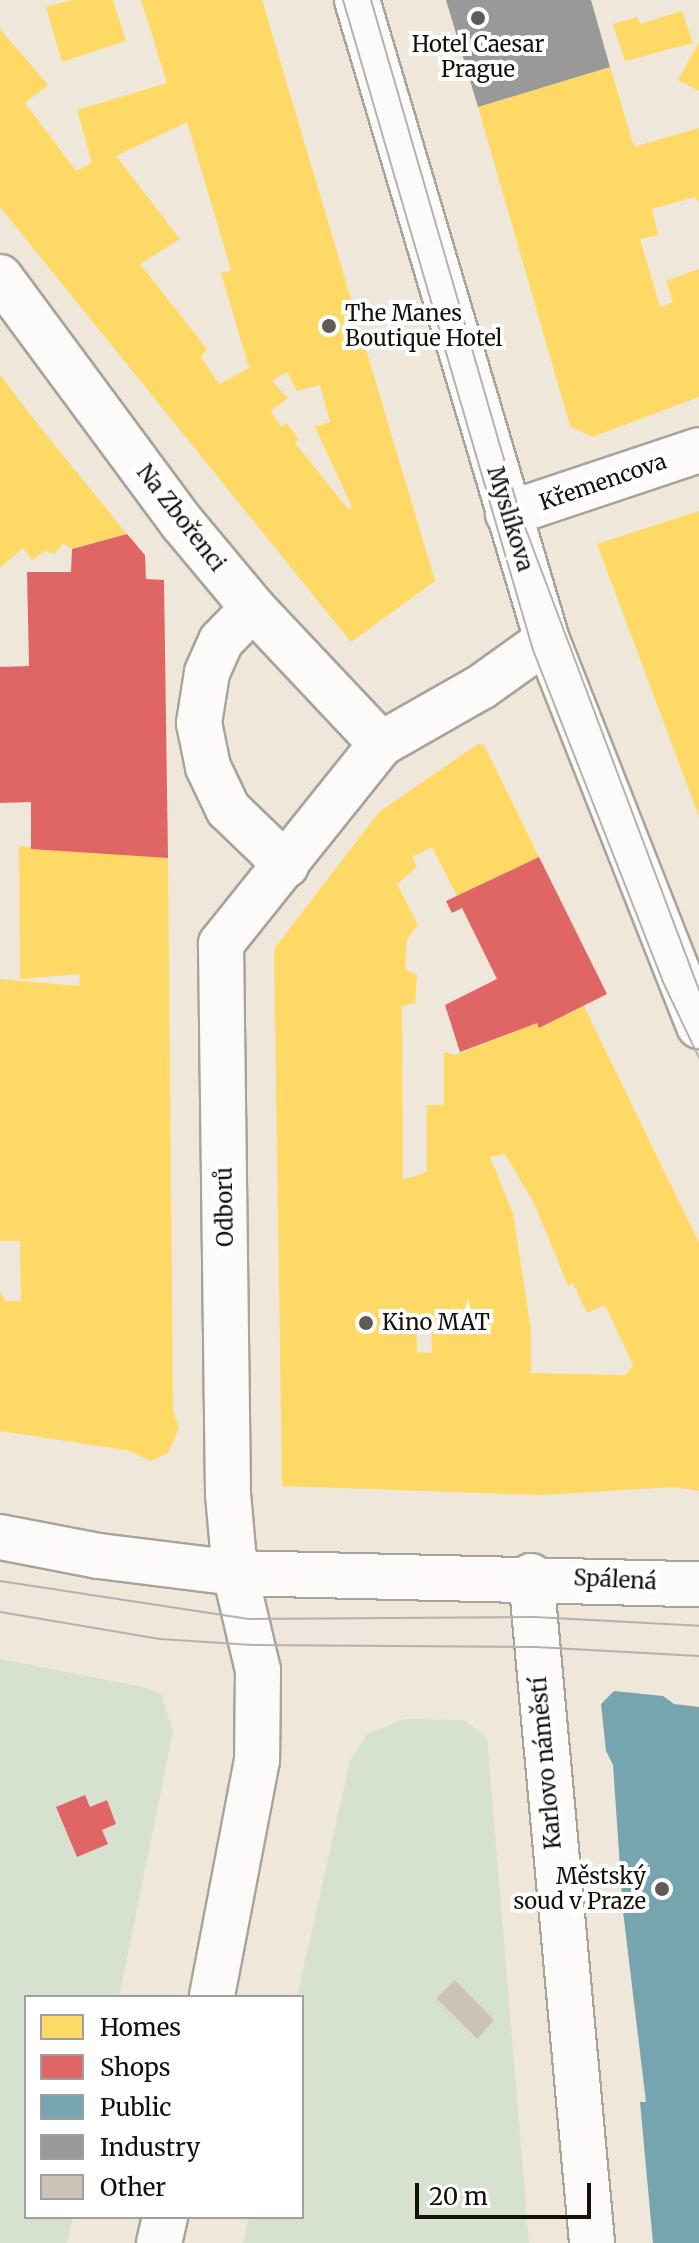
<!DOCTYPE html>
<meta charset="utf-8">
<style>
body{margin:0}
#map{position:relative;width:699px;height:2243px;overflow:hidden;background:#efe7da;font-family:Merriweather,serif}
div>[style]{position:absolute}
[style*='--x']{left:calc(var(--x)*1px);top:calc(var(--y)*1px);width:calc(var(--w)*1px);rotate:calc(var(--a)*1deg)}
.green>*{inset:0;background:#d6e1d0}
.homes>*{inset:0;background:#ffd966}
.shops>*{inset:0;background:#e06666}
.public>*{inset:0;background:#76a5af}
.industry>*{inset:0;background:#999}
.building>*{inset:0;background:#ccc3b6}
.roads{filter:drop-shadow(2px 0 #a9a39a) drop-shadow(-2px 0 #a9a39a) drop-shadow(0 2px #a9a39a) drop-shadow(0 -2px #a9a39a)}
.minor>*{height:44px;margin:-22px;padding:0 22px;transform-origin:22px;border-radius:22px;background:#fdfbf9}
.major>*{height:44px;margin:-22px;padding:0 22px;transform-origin:22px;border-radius:22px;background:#fdfbf9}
.tram>*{height:2px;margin:-1px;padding:0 1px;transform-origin:1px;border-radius:1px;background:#b4b2b0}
.dots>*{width:22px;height:22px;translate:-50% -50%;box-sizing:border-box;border:4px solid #fff;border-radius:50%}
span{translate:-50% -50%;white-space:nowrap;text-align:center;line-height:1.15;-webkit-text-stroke:8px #fff;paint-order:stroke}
.poi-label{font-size:22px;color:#151009}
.left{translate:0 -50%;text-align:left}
.right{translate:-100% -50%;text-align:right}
.street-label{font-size:22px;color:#151009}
.legend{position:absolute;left:24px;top:1995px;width:280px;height:224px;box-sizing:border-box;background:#fff;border:2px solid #a19f9d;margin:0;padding:10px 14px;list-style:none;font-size:24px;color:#151009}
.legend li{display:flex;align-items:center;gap:16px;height:40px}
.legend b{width:40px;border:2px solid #a19f9d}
.scale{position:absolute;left:415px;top:2183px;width:176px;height:36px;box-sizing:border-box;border:4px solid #151009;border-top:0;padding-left:10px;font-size:24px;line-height:28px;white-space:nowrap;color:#151009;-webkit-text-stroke:6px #fff;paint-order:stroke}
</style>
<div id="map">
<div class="green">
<div style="clip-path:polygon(evenodd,0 1659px,143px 1687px,161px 1694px,173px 1732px,119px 1997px,26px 1997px,26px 2217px,73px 2217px,67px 2243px,0 2243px,0 1659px,84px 1795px,90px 1807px,107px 1800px,116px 1824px,102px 1830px,107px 1844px,77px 1856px,56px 1807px,84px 1795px)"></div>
<div style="clip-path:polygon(evenodd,405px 1719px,464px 1720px,487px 1738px,529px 2243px,243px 2243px,249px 2217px,302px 2217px,302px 1997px,297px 1997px,350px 1761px,367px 1734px,405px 1719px,455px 1980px,494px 2020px,476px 2039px,436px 1998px,455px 1980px)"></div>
</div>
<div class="homes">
<div style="clip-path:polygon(72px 0,113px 0,126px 41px,62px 62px,46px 7px)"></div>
<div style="clip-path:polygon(evenodd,141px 0,262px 0,435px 581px,351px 642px,0 207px,0 29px,48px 85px,25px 103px,76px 171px,92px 163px,77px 110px,167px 83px,141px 0,187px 122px,231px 270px,221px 273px,249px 368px,219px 384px,201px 357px,207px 349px,140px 264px,180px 239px,116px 156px,187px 122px,141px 0,287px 372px,297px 391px,320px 385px,330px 422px,315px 427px,352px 507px,348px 509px,295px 443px,299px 439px,286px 423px,281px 427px,271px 411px,288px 398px,272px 381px,287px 372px)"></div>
<div style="clip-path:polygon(682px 11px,693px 43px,625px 61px,613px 24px,637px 17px,640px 24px)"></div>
<div style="clip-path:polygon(699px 42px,699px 91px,678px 80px)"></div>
<div style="clip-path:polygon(610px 67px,634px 147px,699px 128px,699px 203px,695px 197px,652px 209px,658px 235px,640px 239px,660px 307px,673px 302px,666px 281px,699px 269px,699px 397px,592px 437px,570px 426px,478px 107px)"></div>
<div style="clip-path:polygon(0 375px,40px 427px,127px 534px,70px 549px,64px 543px,54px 554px,45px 551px,32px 560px,23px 548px,0 568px)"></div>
<div style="clip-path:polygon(699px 511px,699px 817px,597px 544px)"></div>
<div style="clip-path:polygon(evenodd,478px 744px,484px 745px,539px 857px,457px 896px,432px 847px,412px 857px,417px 867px,397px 884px,418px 925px,407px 939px,405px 969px,417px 975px,415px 1003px,402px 1006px,403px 1180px,427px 1172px,427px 1105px,444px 1105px,444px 1052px,455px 1055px,537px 1023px,539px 1028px,584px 1006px,699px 1243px,699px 1491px,674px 1487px,539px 1495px,282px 1486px,274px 949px,379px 812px,478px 744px,505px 1154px,535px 1205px,568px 1286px,573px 1283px,587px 1313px,605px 1305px,633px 1365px,626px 1375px,531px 1373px,531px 1330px,513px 1213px,490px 1157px,505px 1154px,478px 744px,416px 1321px,431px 1321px,432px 1353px,417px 1352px,416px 1321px)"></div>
<div style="clip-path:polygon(19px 846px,168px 858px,173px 1411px,179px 1428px,168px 1453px,151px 1461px,126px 1450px,0 1431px,0 1292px,5px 1301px,21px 1301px,20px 1241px,0 1241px,0 979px,79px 986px,80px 974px,20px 979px)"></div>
</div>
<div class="shops">
<div style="clip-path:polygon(127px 534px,145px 555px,146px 579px,164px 580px,168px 858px,31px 849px,31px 802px,0 803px,0 667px,29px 666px,27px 572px,71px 572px,72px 549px)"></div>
<div style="clip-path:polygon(539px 857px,607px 994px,539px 1028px,537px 1023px,460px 1052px,445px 1005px,497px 979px,462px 908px,452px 913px,446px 901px)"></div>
<div style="clip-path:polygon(85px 1795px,90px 1807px,107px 1800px,116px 1824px,102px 1830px,108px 1844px,77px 1857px,56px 1807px)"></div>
</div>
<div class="public">
<div style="clip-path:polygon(614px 1691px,663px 1696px,674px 1704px,699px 1707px,699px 2243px,653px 2243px,640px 2102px,646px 2102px,623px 1911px,613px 1765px,606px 1751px,601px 1704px)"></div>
</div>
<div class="industry">
<div style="clip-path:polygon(446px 0,591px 0,610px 67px,478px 107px)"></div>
</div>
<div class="building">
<div style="clip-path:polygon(455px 1980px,494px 2020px,477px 2039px,436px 1998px)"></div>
</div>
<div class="roads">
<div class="minor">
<div style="--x:357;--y:0;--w:668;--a:73.47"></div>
<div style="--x:547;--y:640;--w:415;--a:68.5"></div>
<div style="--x:0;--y:277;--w:307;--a:53.5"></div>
<div style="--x:183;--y:524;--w:109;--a:50.2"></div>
<div style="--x:253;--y:608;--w:187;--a:46.7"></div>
<div style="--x:508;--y:514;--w:201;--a:-18.5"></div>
<div style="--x:253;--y:608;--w:46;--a:134.1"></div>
<div style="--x:221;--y:641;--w:35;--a:114"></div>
<div style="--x:207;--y:673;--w:51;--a:99.1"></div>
<div style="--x:199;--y:723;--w:45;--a:78.4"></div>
<div style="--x:208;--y:767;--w:47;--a:64.5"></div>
<div style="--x:228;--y:809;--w:81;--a:44"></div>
<div style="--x:547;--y:640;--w:81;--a:144.5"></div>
<div style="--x:481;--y:687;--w:115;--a:150.3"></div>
<div style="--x:381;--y:744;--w:256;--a:128.7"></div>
<div style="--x:221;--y:944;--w:550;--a:89.27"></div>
<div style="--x:228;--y:1494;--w:79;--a:84.9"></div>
<div style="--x:235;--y:1573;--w:464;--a:1.4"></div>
<div style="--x:531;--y:1576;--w:670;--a:84.77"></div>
</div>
<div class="major">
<div style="--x:0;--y:1537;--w:101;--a:10.9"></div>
<div style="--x:99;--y:1556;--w:137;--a:7.1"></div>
<div style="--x:235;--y:1573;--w:100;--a:76.7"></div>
<div style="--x:258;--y:1670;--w:90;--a:90.6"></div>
<div style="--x:257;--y:1760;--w:241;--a:100.8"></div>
<div style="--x:159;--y:2243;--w:27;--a:-77"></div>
</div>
</div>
<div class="tram">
<div style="--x:343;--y:0;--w:677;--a:73.71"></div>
<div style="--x:533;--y:650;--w:354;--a:68.6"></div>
<div style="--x:662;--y:980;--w:86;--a:64.6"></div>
<div style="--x:371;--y:0;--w:532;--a:73.85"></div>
<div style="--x:519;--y:511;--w:512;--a:69.4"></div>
<div style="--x:0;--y:1581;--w:250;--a:8.7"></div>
<div style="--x:247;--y:1619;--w:288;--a:-0.4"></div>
<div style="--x:535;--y:1617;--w:164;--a:3.1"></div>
<div style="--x:0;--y:1612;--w:162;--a:9.6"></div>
<div style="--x:160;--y:1639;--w:93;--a:3.7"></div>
<div style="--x:253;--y:1645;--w:283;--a:0.4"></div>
<div style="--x:536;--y:1647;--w:163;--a:3.2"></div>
</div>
<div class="dots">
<div style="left:478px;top:18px;background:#615b52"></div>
<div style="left:329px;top:326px;background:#615b52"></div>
<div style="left:366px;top:1323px;background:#615b52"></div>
<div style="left:662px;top:1889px;background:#615b52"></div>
</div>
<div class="poi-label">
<span style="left:478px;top:57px">Hotel Caesar<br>Prague</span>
<span class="left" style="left:345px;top:326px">The Manes<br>Boutique Hotel</span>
<span class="left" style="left:382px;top:1323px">Kino MAT</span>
<span class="right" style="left:646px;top:1889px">Městský<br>soud v Praze</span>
</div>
<div class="street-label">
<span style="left:603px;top:482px;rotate:-19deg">Křemencova</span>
<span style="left:181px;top:518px;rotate:52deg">Na Zbořenci</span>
<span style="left:510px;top:519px;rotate:73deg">Myslíkova</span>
<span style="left:225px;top:1207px;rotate:-91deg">Odborů</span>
<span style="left:615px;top:1580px;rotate:3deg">Spálená</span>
<span style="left:546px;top:1763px;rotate:-95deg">Karlovo náměstí</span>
</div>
<ul class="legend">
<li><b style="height:22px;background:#ffd966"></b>Homes</li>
<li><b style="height:22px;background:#e06666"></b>Shops</li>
<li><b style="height:22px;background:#76a5af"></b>Public</li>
<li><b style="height:22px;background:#999"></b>Industry</li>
<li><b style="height:22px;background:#ccc3b6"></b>Other</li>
</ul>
<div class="scale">20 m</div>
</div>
